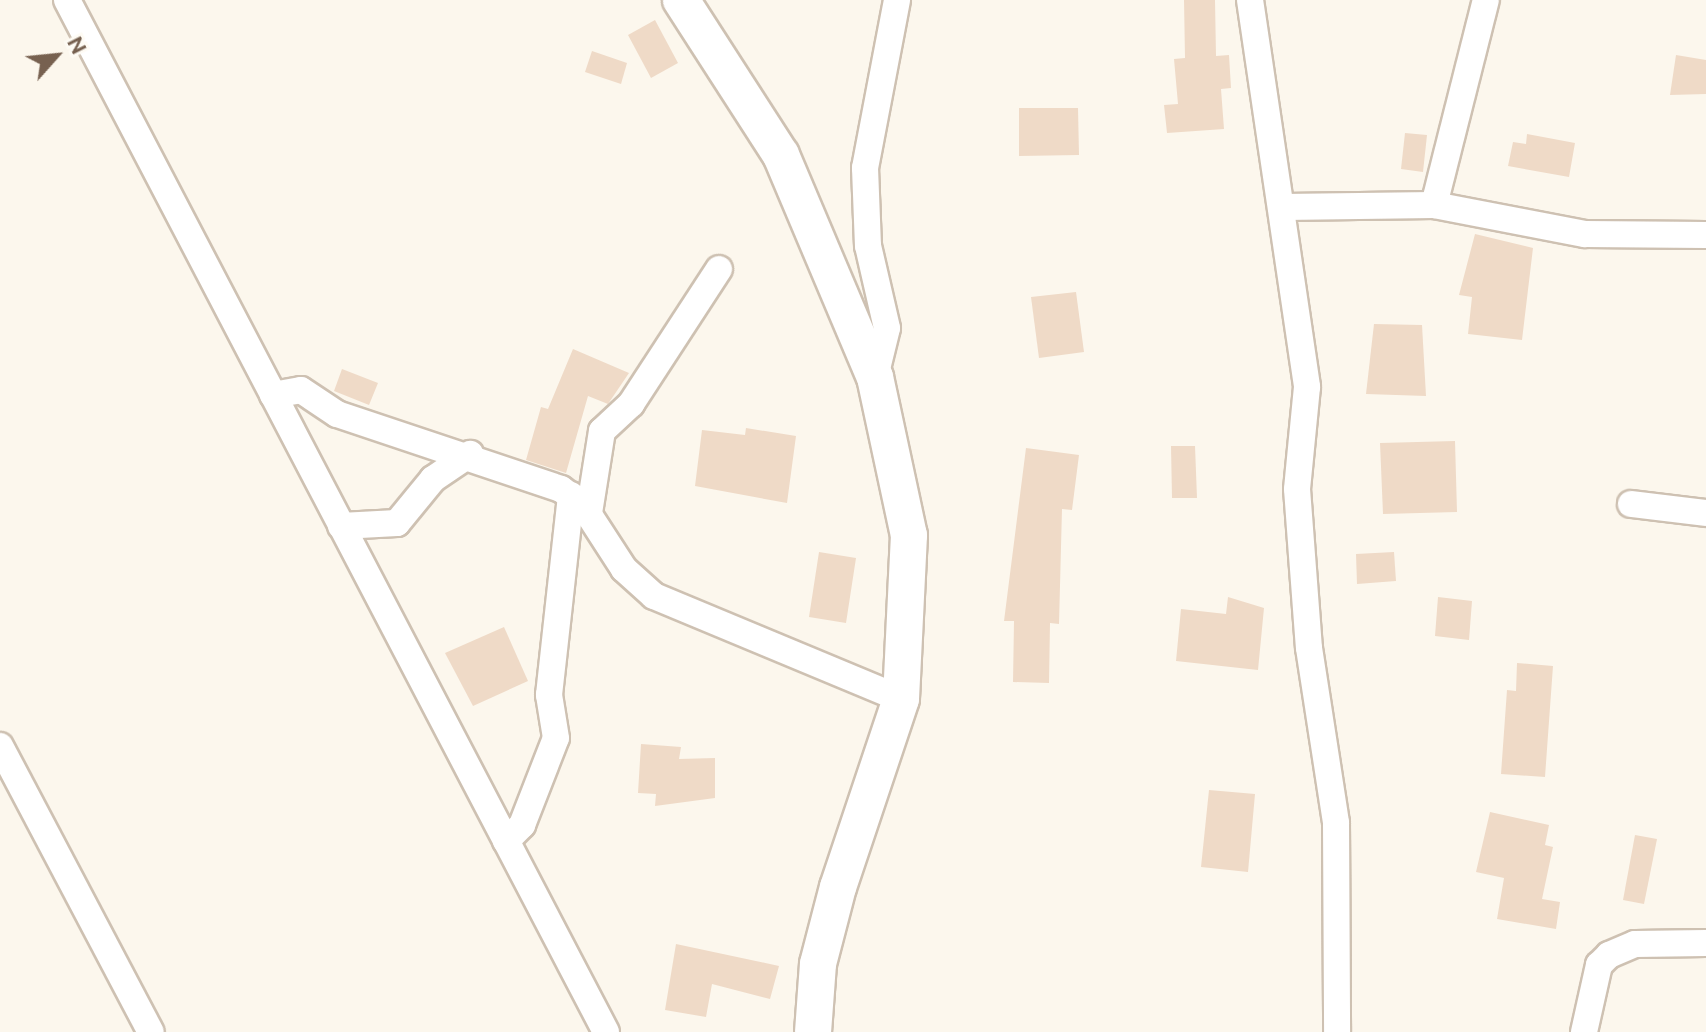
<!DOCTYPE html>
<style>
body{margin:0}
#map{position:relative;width:1706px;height:1032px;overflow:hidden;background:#fcf7ed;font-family:Ubuntu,sans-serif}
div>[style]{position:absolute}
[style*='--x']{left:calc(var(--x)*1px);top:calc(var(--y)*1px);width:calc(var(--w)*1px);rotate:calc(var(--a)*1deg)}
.building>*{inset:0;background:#efdac7}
.roads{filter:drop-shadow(2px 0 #cec1b2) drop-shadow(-2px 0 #cec1b2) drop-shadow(0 2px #cec1b2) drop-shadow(0 -2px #cec1b2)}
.street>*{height:26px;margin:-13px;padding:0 13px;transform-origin:13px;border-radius:13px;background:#fff}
.secondary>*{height:36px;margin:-18px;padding:0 18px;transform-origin:18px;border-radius:18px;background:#fff}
span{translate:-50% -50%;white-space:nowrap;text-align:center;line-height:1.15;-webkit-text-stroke:7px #fefbf4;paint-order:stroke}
.north{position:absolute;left:16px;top:16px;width:80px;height:80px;-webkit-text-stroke:6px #fefbf4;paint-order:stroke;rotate:63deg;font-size:22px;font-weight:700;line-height:32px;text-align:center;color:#776150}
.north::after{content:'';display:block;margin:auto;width:28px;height:36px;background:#776150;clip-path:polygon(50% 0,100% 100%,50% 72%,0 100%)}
</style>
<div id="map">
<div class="building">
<div style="clip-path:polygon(1184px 0,1215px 0,1216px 56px,1229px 55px,1231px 88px,1221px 89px,1224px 129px,1167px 133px,1164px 105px,1178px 104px,1174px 59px,1185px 58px)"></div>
<div style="clip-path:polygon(655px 20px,678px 63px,651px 78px,628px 35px)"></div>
<div style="clip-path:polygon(592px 51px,627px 63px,621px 84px,585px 72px)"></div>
<div style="clip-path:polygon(1676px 55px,1706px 60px,1706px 94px,1670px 95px)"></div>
<div style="clip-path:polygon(1019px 108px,1078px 108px,1079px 155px,1019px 156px)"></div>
<div style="clip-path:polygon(1405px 133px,1427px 135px,1423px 172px,1401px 169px)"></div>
<div style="clip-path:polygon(1527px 134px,1575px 143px,1569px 177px,1508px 166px,1513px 142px,1526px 144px)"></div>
<div style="clip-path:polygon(1475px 234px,1533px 248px,1522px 340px,1468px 334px,1472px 297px,1459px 295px)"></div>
<div style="clip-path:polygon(1076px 292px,1084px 352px,1039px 358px,1031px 297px)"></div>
<div style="clip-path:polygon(1374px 324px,1422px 325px,1426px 396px,1366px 394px)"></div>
<div style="clip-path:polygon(573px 349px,629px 373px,608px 404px,588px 396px,566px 473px,526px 460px,541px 407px,548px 409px)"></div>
<div style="clip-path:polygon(342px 369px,378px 383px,369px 405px,334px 391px)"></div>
<div style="clip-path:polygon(746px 428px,796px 436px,787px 503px,695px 486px,702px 430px,745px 435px)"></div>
<div style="clip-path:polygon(1455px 441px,1457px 512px,1383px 514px,1380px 443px)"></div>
<div style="clip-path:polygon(1171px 446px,1195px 446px,1197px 498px,1172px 498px)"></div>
<div style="clip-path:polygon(1026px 448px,1079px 455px,1072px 510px,1062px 509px,1059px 624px,1050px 623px,1049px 683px,1013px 682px,1014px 621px,1004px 621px)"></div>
<div style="clip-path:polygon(819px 552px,856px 558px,846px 623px,809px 617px)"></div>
<div style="clip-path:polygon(1394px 552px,1396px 581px,1357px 584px,1356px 554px)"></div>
<div style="clip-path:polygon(1228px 597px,1264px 608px,1258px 670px,1176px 661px,1181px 609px,1226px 614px)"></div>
<div style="clip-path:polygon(1438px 597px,1472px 601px,1469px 640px,1435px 636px)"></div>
<div style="clip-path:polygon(504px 627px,528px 681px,473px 706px,445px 653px)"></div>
<div style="clip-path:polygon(1517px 663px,1553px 666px,1545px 777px,1501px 774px,1507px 690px,1516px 691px)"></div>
<div style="clip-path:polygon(641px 744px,681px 747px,679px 759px,715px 758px,715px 798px,655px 806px,656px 794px,638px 793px)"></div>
<div style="clip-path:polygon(1209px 790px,1255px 794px,1248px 872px,1201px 867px)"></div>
<div style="clip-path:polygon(1490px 812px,1549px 825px,1545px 845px,1553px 847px,1542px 899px,1560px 902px,1556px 929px,1497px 919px,1504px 878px,1476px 872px)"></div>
<div style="clip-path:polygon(1635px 835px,1657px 839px,1644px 904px,1623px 900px)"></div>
<div style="clip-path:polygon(676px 944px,779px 966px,770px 999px,712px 984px,706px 1017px,665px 1010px)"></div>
</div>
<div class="roads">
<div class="street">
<div style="--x:67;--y:0;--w:1164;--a:62.42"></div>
<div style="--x:1250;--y:0;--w:391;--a:81.6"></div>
<div style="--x:1307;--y:387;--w:102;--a:95.6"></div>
<div style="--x:1297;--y:489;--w:159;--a:85.7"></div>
<div style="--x:1309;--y:648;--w:177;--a:81.2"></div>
<div style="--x:1336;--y:823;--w:209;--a:89.7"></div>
<div style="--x:1434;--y:205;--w:211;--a:-75.8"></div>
<div style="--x:1284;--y:207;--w:150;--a:-0.8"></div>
<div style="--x:1434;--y:205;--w:154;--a:10.9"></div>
<div style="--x:1585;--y:234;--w:121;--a:0.5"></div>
<div style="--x:875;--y:377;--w:50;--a:-76.2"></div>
<div style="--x:887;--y:328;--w:84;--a:-103"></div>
<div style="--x:868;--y:246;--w:78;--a:-92.2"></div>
<div style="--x:865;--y:168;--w:171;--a:-79.2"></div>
<div style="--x:273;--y:395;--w:28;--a:-10"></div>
<div style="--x:301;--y:390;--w:43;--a:33.7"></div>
<div style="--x:337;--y:414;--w:236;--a:18.5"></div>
<div style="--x:561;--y:489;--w:26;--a:36"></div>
<div style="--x:582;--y:504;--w:77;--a:57.1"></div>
<div style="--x:624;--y:569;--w:40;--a:42"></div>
<div style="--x:654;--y:596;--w:268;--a:22.6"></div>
<div style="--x:1631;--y:504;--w:76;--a:6.8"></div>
<div style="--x:589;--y:513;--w:83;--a:-81"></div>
<div style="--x:602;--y:431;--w:40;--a:-43"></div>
<div style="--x:631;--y:404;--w:161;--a:-56.9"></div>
<div style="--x:341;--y:526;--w:56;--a:-3.1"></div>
<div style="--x:397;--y:523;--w:57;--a:-50.7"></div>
<div style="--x:433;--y:479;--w:45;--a:-34"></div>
<div style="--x:0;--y:746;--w:323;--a:62.2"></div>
<div style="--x:506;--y:841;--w:23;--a:-45"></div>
<div style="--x:522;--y:825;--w:93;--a:-68.7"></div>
<div style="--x:556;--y:738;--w:44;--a:-99.2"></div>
<div style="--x:549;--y:695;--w:201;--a:-83.7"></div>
<div style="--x:1584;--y:1032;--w:69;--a:-77.4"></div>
<div style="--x:1599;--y:965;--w:14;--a:-45"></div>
<div style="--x:1609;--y:955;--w:28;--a:-23"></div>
<div style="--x:1635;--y:944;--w:71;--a:-0.8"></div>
</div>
<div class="secondary">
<div style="--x:681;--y:0;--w:184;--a:57.2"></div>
<div style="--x:781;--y:155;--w:241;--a:67.1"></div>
<div style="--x:875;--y:377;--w:162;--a:77.9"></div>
<div style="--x:909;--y:535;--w:164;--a:92.8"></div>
<div style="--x:901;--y:699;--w:198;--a:108.5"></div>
<div style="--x:838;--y:887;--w:80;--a:104.6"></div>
<div style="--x:818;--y:964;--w:68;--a:94.2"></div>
</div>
</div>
<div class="north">N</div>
</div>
